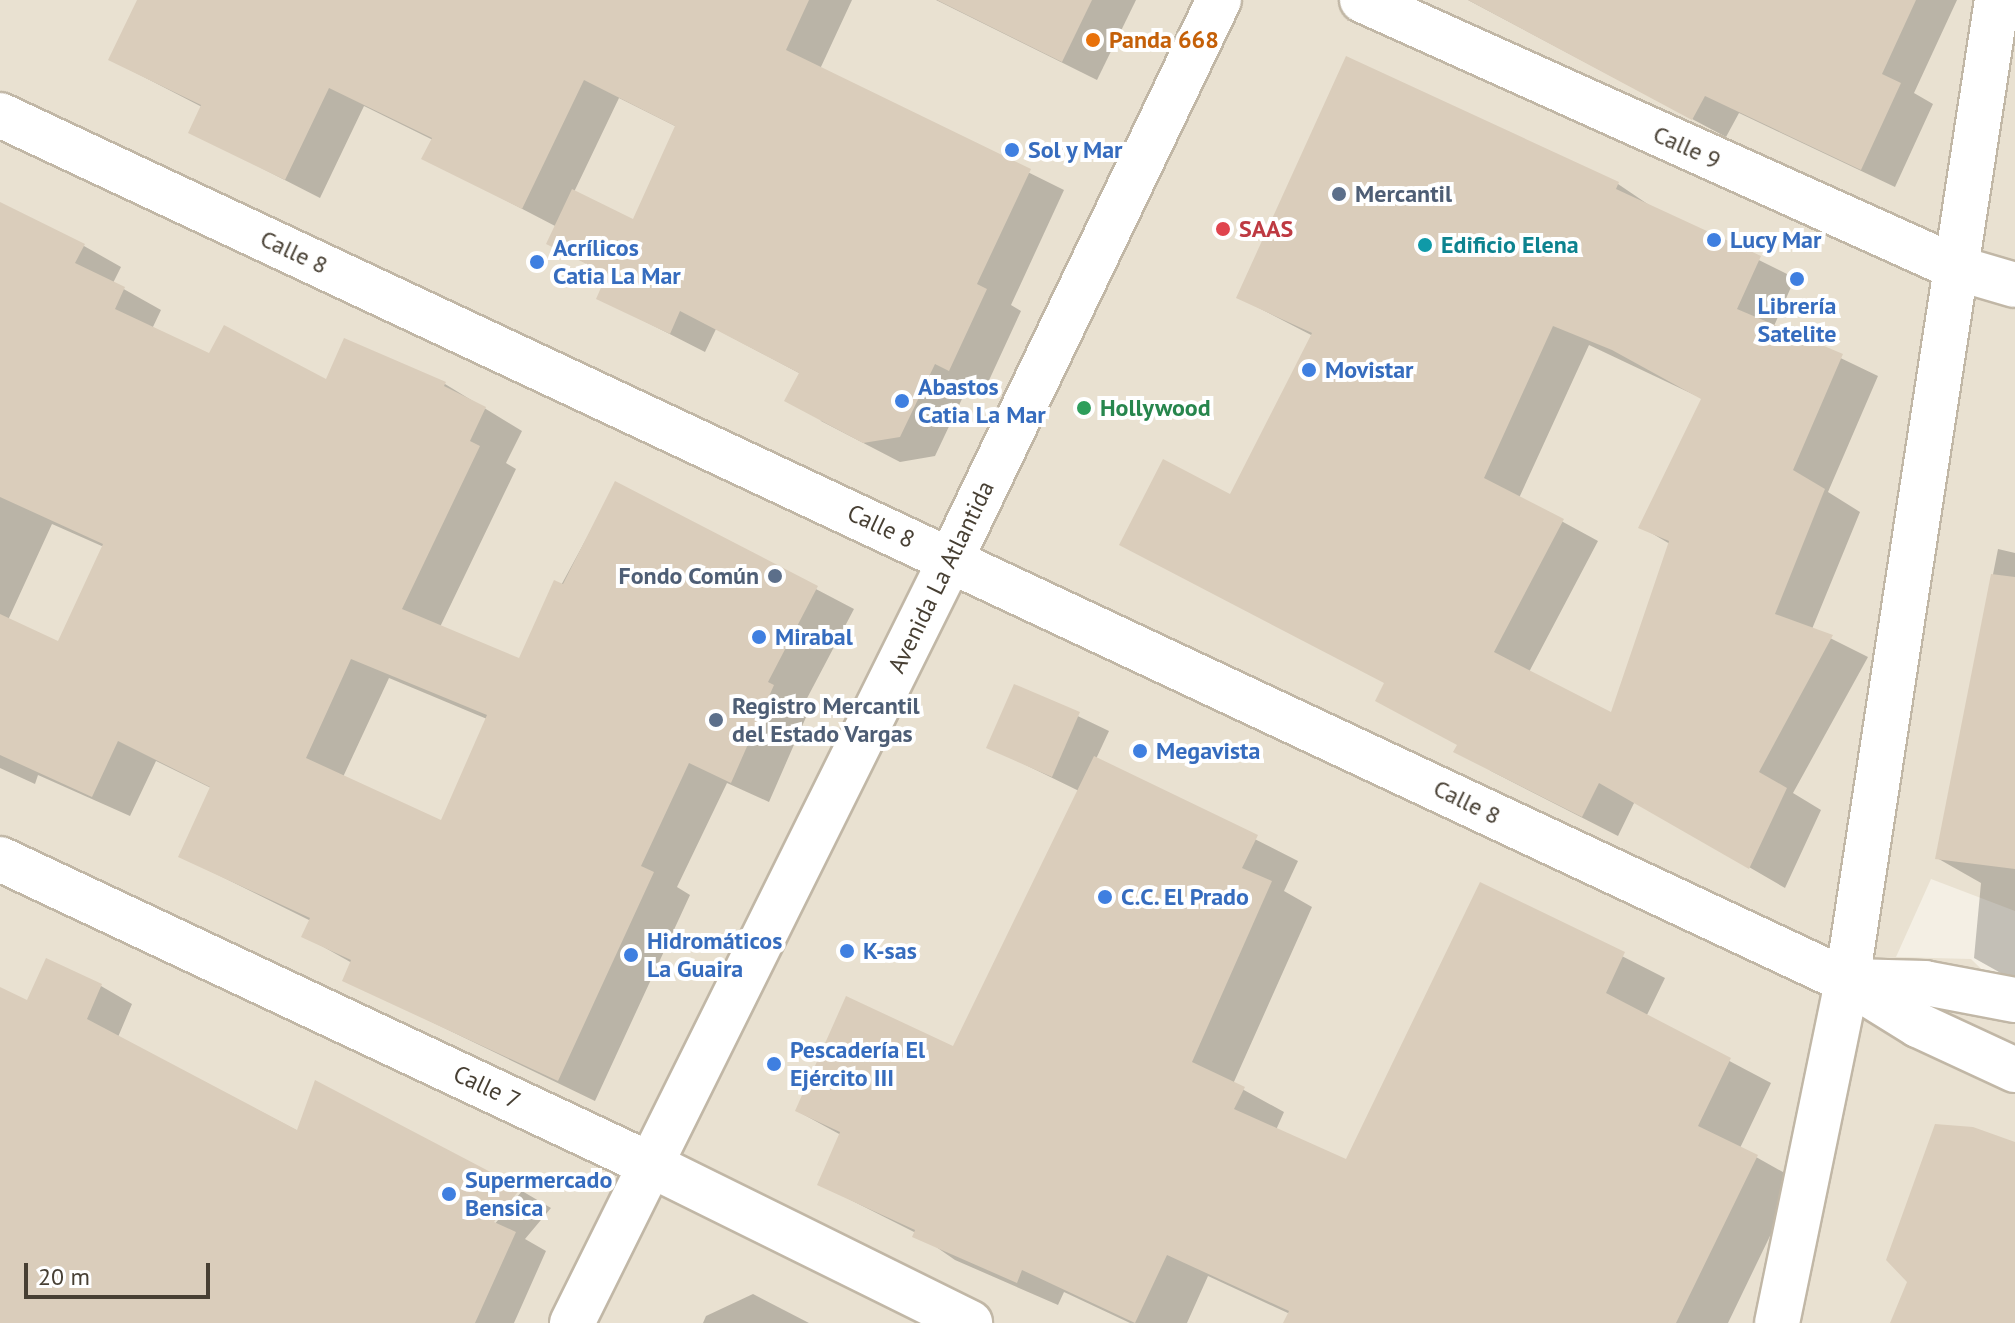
<!DOCTYPE html>
<meta charset="utf-8">
<style>
body{margin:0}
#map{position:relative;width:2015px;height:1323px;overflow:hidden;background:#f4efe4;font-family:"PT Sans",sans-serif}
div>[style]{position:absolute}
[style*='--x']{left:calc(var(--x)*1px);top:calc(var(--y)*1px);width:calc(var(--w)*1px);rotate:calc(var(--a)*1deg)}
.residential>*{inset:0;background:#e9e1d1}
.shadow>*{inset:0;background:#0003}
.building>*{inset:0;background:#dacdbb}
.roads{filter:drop-shadow(2px 0 #c1b7a6) drop-shadow(-2px 0 #c1b7a6) drop-shadow(0 2px #c1b7a6) drop-shadow(0 -2px #c1b7a6)}
.minor>*{height:44px;margin:-22px;padding:0 22px;transform-origin:22px;border-radius:22px;background:#fff}
.tertiary>*{height:44px;margin:-22px;padding:0 22px;transform-origin:22px;border-radius:22px;background:#fff}
.dots>*{width:22px;height:22px;translate:-50% -50%;box-sizing:border-box;border:4px solid #fff;border-radius:50%}
span{translate:-50% -50%;white-space:nowrap;text-align:center;line-height:1.15;-webkit-text-stroke:8px #fff;paint-order:stroke}
.food-label{font-size:24px;color:#c56008;font-weight:700}
.left{translate:0 -50%;text-align:left}
.street-label{font-size:24px;color:#473f33}
.shop-label{font-size:24px;color:#366cbe;font-weight:700}
.service-label{font-size:24px;color:#4e5e75;font-weight:700}
.right{translate:-100% -50%;text-align:right}
.health-label{font-size:24px;color:#be3a42;font-weight:700}
.culture-label{font-size:24px;color:#0d838f;font-weight:700}
.leisure-label{font-size:24px;color:#27864d;font-weight:700}
.scale{position:absolute;left:24px;top:1263px;width:186px;height:36px;box-sizing:border-box;border:4px solid #473f33;border-top:0;padding-left:10px;font-size:24px;line-height:28px;white-space:nowrap;color:#473f33;-webkit-text-stroke:6px #fff;paint-order:stroke}
</style>
<div id="map">
<div class="residential">
<div style="clip-path:polygon(0 0,2015px 0,2015px 911px,1931px 879px,1896px 957px,1971px 959px,2015px 1002px,2015px 1323px,0 1323px)"></div>
</div>
<div class="shadow">
<div style="clip-path:polygon(evenodd,139px 0,852px 0,820px 69px,1064px 190px,1011px 305px,1021px 311px,985px 389px,970px 382px,935px 456px,900px 462px,821px 421px,801px 374px,716px 329px,705px 352px,599px 298px,609px 276px,549px 243px,557px 227px,424px 158px,433px 140px,364px 106px,320px 198px,191px 132px,202px 107px,111px 60px,139px 0,619px 98px,677px 127px,634px 222px,574px 192px,619px 98px)"></div>
<div style="clip-path:polygon(936px 0,1136px 0,1097px 80px)"></div>
<div style="clip-path:polygon(1468px 0,1957px 0,1914px 93px,1933px 104px,1895px 187px,1739px 113px,1726px 137px)"></div>
<div style="clip-path:polygon(evenodd,1347px 58px,1618px 184px,1652px 207px,1795px 278px,1774px 326px,1878px 376px,1828px 492px,1860px 512px,1812px 629px,1868px 657px,1793px 793px,1821px 810px,1785px 888px,1635px 801px,1618px 836px,1491px 771px,1386px 683px,1230px 497px,1313px 336px,1238px 297px,1347px 58px,1589px 345px,1703px 399px,1641px 527px,1670px 544px,1612px 715px,1529px 672px,1598px 541px,1519px 498px,1589px 345px)"></div>
<div style="clip-path:polygon(evenodd,0 217px,84px 246px,121px 267px,113px 283px,161px 310px,152px 329px,210px 356px,327px 381px,345px 341px,445px 384px,522px 431px,506px 463px,516px 469px,440px 627px,520px 661px,616px 484px,854px 609px,804px 704px,810px 708px,769px 802px,727px 783px,677px 887px,690px 895px,595px 1101px,345px 980px,352px 963px,304px 936px,311px 921px,180px 856px,211px 788px,156px 761px,130px 816px,38px 775px,35px 784px,0 768px,0 217px,52px 524px,104px 547px,59px 644px,8px 620px,52px 524px,0 217px,389px 678px,487px 719px,442px 823px,343px 777px,389px 678px)"></div>
<div style="clip-path:polygon(1998px 549px,2015px 553px,2015px 981px,1974px 958px,1981px 883px,1937px 858px)"></div>
<div style="clip-path:polygon(1015px 686px,1109px 731px,1096px 759px,1298px 861px,1284px 891px,1312px 907px,1233px 1084px,1284px 1112px,1276px 1130px,1347px 1162px,1480px 884px,1665px 978px,1646px 1017px,1771px 1083px,1740px 1148px,1797px 1180px,1728px 1323px,1286px 1323px,1290px 1314px,1208px 1276px,1187px 1323px,1130px 1323px,1064px 1292px,1058px 1305px,955px 1260px,916px 1233px,819px 1184px,841px 1135px,797px 1111px,954px 1048px,1079px 791px,989px 747px)"></div>
<div style="clip-path:polygon(101px 986px,132px 1004px,118px 1037px,489px 1231px,522px 1191px,551px 1208px,525px 1239px,546px 1251px,514px 1323px,0 1323px,0 989px,28px 1003px)"></div>
<div style="clip-path:polygon(753px 1294px,809px 1323px,703px 1323px,706px 1316px)"></div>
</div>
<div class="building">
<div style="clip-path:polygon(137px 0,809px 0,786px 50px,1031px 169px,977px 284px,987px 289px,949px 371px,935px 364px,900px 437px,863px 443px,784px 401px,799px 373px,680px 311px,670px 334px,596px 299px,607px 274px,546px 244px,572px 189px,633px 219px,675px 126px,584px 80px,522px 209px,421px 159px,432px 138px,329px 88px,285px 180px,188px 133px,201px 105px,108px 60px)"></div>
<div style="clip-path:polygon(937px 0,1092px 0,1062px 62px)"></div>
<div style="clip-path:polygon(1468px 0,1916px 0,1882px 74px,1901px 83px,1861px 170px,1705px 96px,1692px 120px)"></div>
<div style="clip-path:polygon(evenodd,1346px 56px,1619px 182px,1616px 189px,1761px 256px,1737px 309px,1843px 354px,1793px 470px,1825px 489px,1775px 614px,1833px 635px,1759px 772px,1787px 788px,1749px 869px,1599px 783px,1582px 817px,1453px 752px,1457px 745px,1375px 701px,1384px 683px,1119px 545px,1163px 459px,1230px 494px,1312px 333px,1236px 298px,1346px 56px,1553px 326px,1612px 350px,1701px 399px,1638px 528px,1669px 541px,1611px 712px,1494px 652px,1564px 519px,1484px 478px,1553px 326px)"></div>
<div style="clip-path:polygon(evenodd,0 202px,85px 244px,75px 263px,125px 287px,115px 309px,209px 353px,224px 325px,326px 379px,344px 338px,446px 382px,444px 386px,486px 407px,470px 441px,480px 446px,402px 609px,519px 658px,554px 580px,563px 584px,615px 481px,818px 586px,768px 682px,774px 685px,731px 783px,689px 763px,641px 866px,654px 872px,558px 1081px,342px 981px,351px 960px,301px 937px,310px 918px,178px 857px,210px 787px,118px 741px,92px 797px,0 755px,0 614px,58px 641px,103px 544px,0 497px,0 202px,351px 659px,487px 715px,441px 820px,306px 758px,351px 659px)"></div>
<div style="clip-path:polygon(1991px 574px,2015px 577px,2015px 869px,1935px 859px)"></div>
<div style="clip-path:polygon(1014px 684px,1080px 712px,1052px 777px,986px 748px)"></div>
<div style="clip-path:polygon(1094px 756px,1258px 835px,1242px 868px,1272px 881px,1192px 1062px,1245px 1087px,1234px 1109px,1346px 1159px,1480px 882px,1625px 952px,1606px 993px,1731px 1058px,1698px 1126px,1758px 1155px,1676px 1323px,1283px 1323px,1289px 1311px,1167px 1255px,1135px 1323px,1022px 1270px,1017px 1283px,912px 1237px,915px 1230px,817px 1185px,840px 1132px,795px 1111px,846px 996px,953px 1046px)"></div>
<div style="clip-path:polygon(46px 958px,102px 984px,87px 1019px,297px 1130px,315px 1080px,521px 1188px,494px 1222px,516px 1232px,475px 1323px,0 1323px,0 987px,27px 1000px)"></div>
<div style="clip-path:polygon(1935px 1124px,1973px 1127px,2015px 1142px,2015px 1323px,1890px 1323px,1907px 1282px,1886px 1260px)"></div>
</div>
<div class="roads">
<div class="minor">
<div style="--x:1362;--y:0;--w:653;--a:24.25"></div>
<div style="--x:1957;--y:268;--w:60;--a:16.3"></div>
<div style="--x:0;--y:115;--w:2040;--a:25.12"></div>
<div style="--x:1847;--y:981;--w:84;--a:31.8"></div>
<div style="--x:1918;--y:1025;--w:107;--a:24.9"></div>
<div style="--x:0;--y:859;--w:719;--a:25.18"></div>
<div style="--x:651;--y:1165;--w:356;--a:26.3"></div>
<div style="--x:1850;--y:981;--w:75;--a:1.5"></div>
<div style="--x:1925;--y:983;--w:92;--a:10.7"></div>
<div style="--x:1777;--y:1323;--w:349;--a:-78.4"></div>
<div style="--x:1847;--y:981;--w:992;--a:-81.31"></div>
</div>
<div class="tertiary">
<div style="--x:572;--y:1323;--w:853;--a:-63.62"></div>
<div style="--x:951;--y:559;--w:620;--a:-64.39"></div>
</div>
</div>
<div class="dots">
<div style="left:1093px;top:40px;background:#e8710a"></div>
<div style="left:1012px;top:150px;background:#3f7fe0"></div>
<div style="left:1339px;top:194px;background:#5c6f8a"></div>
<div style="left:1223px;top:229px;background:#e0444e"></div>
<div style="left:1714px;top:240px;background:#3f7fe0"></div>
<div style="left:1425px;top:245px;background:#0f9aa8"></div>
<div style="left:537px;top:262px;background:#3f7fe0"></div>
<div style="left:1797px;top:279px;background:#3f7fe0"></div>
<div style="left:1309px;top:370px;background:#3f7fe0"></div>
<div style="left:902px;top:401px;background:#3f7fe0"></div>
<div style="left:1084px;top:408px;background:#2e9e5b"></div>
<div style="left:775px;top:576px;background:#5c6f8a"></div>
<div style="left:759px;top:637px;background:#3f7fe0"></div>
<div style="left:716px;top:720px;background:#5c6f8a"></div>
<div style="left:1140px;top:751px;background:#3f7fe0"></div>
<div style="left:1105px;top:897px;background:#3f7fe0"></div>
<div style="left:847px;top:951px;background:#3f7fe0"></div>
<div style="left:631px;top:955px;background:#3f7fe0"></div>
<div style="left:774px;top:1064px;background:#3f7fe0"></div>
<div style="left:449px;top:1194px;background:#3f7fe0"></div>
</div>
<div class="food-label">
<span class="left" style="left:1109px;top:40px">Panda 668</span>
</div>
<div class="street-label">
<span style="left:1687px;top:147px;rotate:24deg">Calle 9</span>
<span style="left:294px;top:252px;rotate:25deg">Calle 8</span>
<span style="left:881px;top:526px;rotate:25deg">Calle 8</span>
<span style="left:941px;top:577px;rotate:-64deg">Avenida La Atlantida</span>
<span style="left:1467px;top:802px;rotate:26deg">Calle 8</span>
<span style="left:487px;top:1087px;rotate:25deg">Calle 7</span>
</div>
<div class="shop-label">
<span class="left" style="left:1028px;top:150px">Sol y Mar</span>
<span class="left" style="left:1730px;top:240px">Lucy Mar</span>
<span class="left" style="left:553px;top:262px">Acrílicos<br>Catia La Mar</span>
<span style="left:1797px;top:320px">Librería<br>Satelite</span>
<span class="left" style="left:1325px;top:370px">Movistar</span>
<span class="left" style="left:918px;top:401px">Abastos<br>Catia La Mar</span>
<span class="left" style="left:775px;top:637px">Mirabal</span>
<span class="left" style="left:1156px;top:751px">Megavista</span>
<span class="left" style="left:1121px;top:897px">C.C. El Prado</span>
<span class="left" style="left:647px;top:955px">Hidromáticos<br>La Guaira</span>
<span class="left" style="left:863px;top:951px">K-sas</span>
<span class="left" style="left:790px;top:1064px">Pescadería El<br>Ejército III</span>
<span class="left" style="left:465px;top:1194px">Supermercado<br>Bensica</span>
</div>
<div class="service-label">
<span class="left" style="left:1355px;top:194px">Mercantil</span>
<span class="right" style="left:759px;top:576px">Fondo Común</span>
<span class="left" style="left:732px;top:720px">Registro Mercantil<br>del Estado Vargas</span>
</div>
<div class="health-label">
<span class="left" style="left:1239px;top:229px">SAAS</span>
</div>
<div class="culture-label">
<span class="left" style="left:1441px;top:245px">Edificio Elena</span>
</div>
<div class="leisure-label">
<span class="left" style="left:1100px;top:408px">Hollywood</span>
</div>
<div class="scale">20 m</div>
</div>
